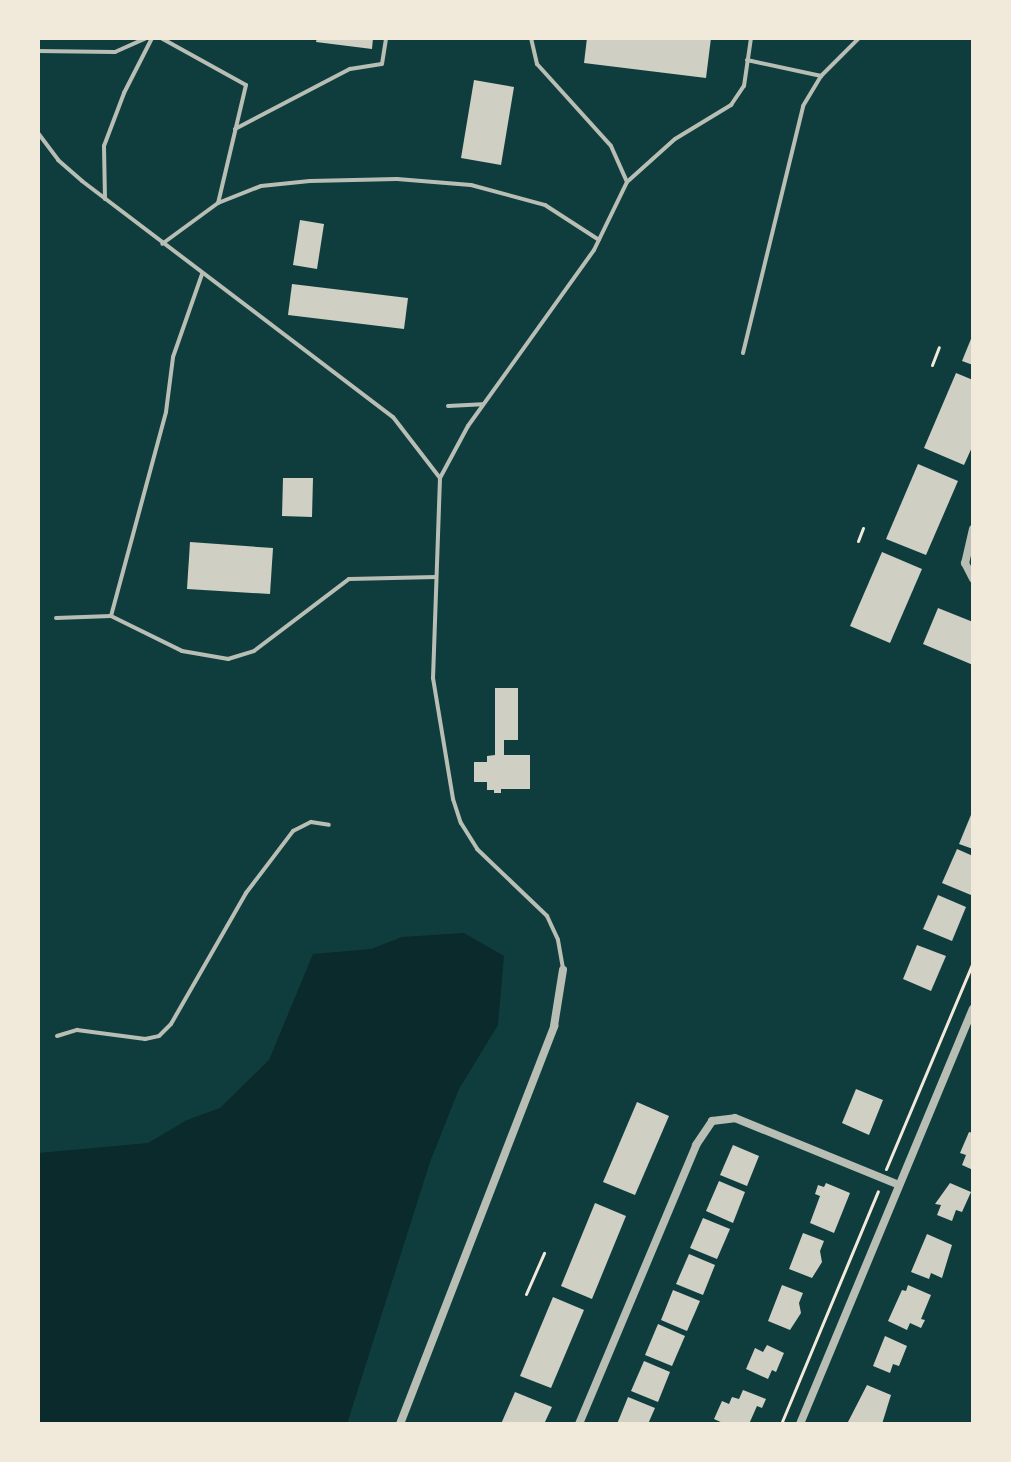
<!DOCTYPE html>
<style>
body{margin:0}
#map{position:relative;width:1011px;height:1462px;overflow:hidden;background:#0f3d3e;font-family:Figtree,sans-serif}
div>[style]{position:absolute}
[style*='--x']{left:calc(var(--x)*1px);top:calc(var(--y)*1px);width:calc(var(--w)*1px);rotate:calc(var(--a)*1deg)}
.water>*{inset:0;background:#0a2a2b}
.building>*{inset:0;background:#cfcfc3}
.path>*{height:3px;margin:-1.5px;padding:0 1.5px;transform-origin:1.5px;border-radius:1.5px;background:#f1e9da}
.service>*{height:4px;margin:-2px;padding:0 2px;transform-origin:2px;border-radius:2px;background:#b8beb3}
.minor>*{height:8px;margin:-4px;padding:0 4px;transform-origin:4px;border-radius:4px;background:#b8beb3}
span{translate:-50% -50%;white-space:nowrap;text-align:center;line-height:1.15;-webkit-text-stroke:6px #f1e9da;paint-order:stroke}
.frame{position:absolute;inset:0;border:40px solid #f1e9da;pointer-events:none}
</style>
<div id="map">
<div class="water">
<div style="clip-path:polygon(464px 933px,504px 956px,498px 1025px,459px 1089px,430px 1162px,347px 1424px,38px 1424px,38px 1153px,148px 1143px,187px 1120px,220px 1108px,269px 1060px,313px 954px,371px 949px,402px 937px)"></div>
</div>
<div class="building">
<div style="clip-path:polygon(317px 38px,373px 38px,372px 49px,316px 42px)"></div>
<div style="clip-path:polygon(587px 38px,711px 38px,706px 78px,584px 63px)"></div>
<div style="clip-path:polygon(474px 80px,514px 87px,501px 165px,461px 158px)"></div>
<div style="clip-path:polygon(300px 220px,324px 224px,317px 269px,293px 265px)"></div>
<div style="clip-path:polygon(292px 284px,408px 298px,404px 329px,288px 315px)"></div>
<div style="clip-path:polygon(973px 334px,973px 365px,962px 361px)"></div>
<div style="clip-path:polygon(956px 373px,973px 380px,973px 445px,964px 465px,924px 448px)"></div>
<div style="clip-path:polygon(918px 464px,958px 481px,926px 555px,886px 539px)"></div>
<div style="clip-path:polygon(283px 478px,313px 478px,312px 517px,282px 516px)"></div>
<div style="clip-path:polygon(190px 542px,273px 548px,270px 594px,187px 589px)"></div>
<div style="clip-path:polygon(882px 552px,922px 569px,890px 643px,850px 626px)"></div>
<div style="clip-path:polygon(938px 608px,973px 622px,973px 665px,923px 644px)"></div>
<div style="clip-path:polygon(495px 688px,518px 688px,518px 740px,504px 740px,504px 755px,530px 755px,530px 789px,501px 789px,501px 793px,494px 793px,494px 790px,487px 790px,487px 782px,474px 782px,474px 762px,487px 762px,487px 756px,495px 755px)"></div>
<div style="clip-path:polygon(973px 810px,973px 849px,959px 844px)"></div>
<div style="clip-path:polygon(957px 849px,973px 856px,971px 895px,942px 883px)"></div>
<div style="clip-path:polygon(938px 895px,966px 907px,952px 941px,923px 929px)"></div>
<div style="clip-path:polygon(917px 945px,946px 956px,931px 991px,903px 979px)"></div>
<div style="clip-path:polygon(856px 1089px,883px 1100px,869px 1135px,842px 1123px)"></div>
<div style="clip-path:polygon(637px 1102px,669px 1116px,635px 1195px,603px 1182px)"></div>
<div style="clip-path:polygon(969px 1132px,973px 1133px,973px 1170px,962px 1165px,966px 1155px,960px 1153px)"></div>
<div style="clip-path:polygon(733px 1145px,759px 1156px,747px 1186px,720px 1175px)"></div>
<div style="clip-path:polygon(719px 1181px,745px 1192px,733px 1223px,706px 1211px)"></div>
<div style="clip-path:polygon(826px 1183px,850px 1193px,834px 1233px,810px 1223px,820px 1196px,815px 1194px,818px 1185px,824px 1187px)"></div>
<div style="clip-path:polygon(950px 1183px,971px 1192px,962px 1212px,956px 1210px,952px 1221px,937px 1215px,941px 1205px,935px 1204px)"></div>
<div style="clip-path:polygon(595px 1203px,626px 1216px,592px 1299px,561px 1286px)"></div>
<div style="clip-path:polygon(703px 1218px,730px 1229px,717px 1259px,690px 1248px)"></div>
<div style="clip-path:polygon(803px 1233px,824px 1241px,820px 1251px,822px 1262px,812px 1278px,789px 1269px)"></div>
<div style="clip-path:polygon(927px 1234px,952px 1245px,942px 1278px,931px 1273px,929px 1279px,911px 1272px)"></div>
<div style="clip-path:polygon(689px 1254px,715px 1265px,703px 1295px,676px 1284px)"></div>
<div style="clip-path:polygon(782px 1285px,803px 1293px,799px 1303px,801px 1313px,790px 1330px,768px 1321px)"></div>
<div style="clip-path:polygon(908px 1285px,931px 1295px,921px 1319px,925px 1320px,921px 1328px,910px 1323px,907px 1330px,888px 1321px,902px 1290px,906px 1291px)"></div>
<div style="clip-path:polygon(673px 1290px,700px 1301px,687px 1331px,661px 1320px)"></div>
<div style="clip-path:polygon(553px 1297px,584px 1310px,551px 1388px,520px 1376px)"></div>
<div style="clip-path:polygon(658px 1324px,685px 1336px,672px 1366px,645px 1355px)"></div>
<div style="clip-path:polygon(885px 1336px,907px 1346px,899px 1366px,893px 1364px,890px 1373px,873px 1366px)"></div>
<div style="clip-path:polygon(767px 1345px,784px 1353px,776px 1372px,772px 1370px,768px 1379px,746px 1369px,755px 1348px,763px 1352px)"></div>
<div style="clip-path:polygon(644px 1361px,670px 1372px,658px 1402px,631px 1391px)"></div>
<div style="clip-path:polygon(867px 1385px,891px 1395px,882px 1424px,848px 1422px)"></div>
<div style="clip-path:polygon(743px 1390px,766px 1399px,762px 1408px,757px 1406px,749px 1424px,725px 1424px,714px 1419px,722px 1401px,729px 1404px,732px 1397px,739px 1399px)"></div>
<div style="clip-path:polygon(515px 1392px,552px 1407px,544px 1424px,501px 1424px)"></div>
<div style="clip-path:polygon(628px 1397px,655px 1408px,648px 1424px,617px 1424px)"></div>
</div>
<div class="path">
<div style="--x:932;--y:365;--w:19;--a:-69"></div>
<div style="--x:858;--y:541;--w:14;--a:-69"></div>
<div style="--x:886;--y:1169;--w:225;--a:-67.2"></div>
<div style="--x:526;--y:1294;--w:45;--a:-66.3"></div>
<div style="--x:781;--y:1424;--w:252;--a:-67.4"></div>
</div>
<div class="service">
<div style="--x:161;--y:38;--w:97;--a:28.9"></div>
<div style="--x:246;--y:85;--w:121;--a:103.3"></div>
<div style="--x:218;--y:203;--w:69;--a:143.8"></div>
<div style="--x:531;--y:38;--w:27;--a:77"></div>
<div style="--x:537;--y:64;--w:110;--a:47.9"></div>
<div style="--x:611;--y:146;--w:39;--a:66"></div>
<div style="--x:38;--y:51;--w:77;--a:0.7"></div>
<div style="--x:115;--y:52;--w:34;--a:-24"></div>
<div style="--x:747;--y:60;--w:76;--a:12.2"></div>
<div style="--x:821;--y:76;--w:54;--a:-45"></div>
<div style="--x:235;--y:129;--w:130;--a:-27.6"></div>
<div style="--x:350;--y:69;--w:32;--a:-9"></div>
<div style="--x:382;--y:64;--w:26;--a:-81"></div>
<div style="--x:38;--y:133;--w:34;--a:53"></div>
<div style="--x:58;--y:160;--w:32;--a:41"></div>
<div style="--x:82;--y:181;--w:390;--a:37.2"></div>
<div style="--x:393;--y:417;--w:77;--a:52.4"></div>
<div style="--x:440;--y:478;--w:200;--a:92"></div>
<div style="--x:433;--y:678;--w:123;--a:80.6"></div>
<div style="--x:453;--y:799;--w:25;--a:72"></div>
<div style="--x:461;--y:823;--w:31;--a:58"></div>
<div style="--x:477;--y:849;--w:97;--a:43.7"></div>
<div style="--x:547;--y:916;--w:26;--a:65"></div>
<div style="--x:558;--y:940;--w:28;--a:80"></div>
<div style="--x:105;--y:199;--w:53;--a:-91.1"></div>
<div style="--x:104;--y:146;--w:57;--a:-69.3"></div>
<div style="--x:124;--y:93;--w:62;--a:-63"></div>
<div style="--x:218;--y:203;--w:46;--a:-21.6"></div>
<div style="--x:261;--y:186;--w:49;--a:-5.8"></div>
<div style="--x:310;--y:181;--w:87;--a:-1.3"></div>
<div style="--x:397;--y:179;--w:74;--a:4.6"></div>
<div style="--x:471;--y:185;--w:77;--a:15.1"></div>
<div style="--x:545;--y:205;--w:64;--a:32.9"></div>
<div style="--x:743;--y:353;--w:254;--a:-76.3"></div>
<div style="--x:803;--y:106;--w:35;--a:-59"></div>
<div style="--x:448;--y:406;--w:34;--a:-3"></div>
<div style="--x:440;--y:478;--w:59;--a:-61.7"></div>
<div style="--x:468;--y:426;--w:216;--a:-54.4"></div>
<div style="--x:594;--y:250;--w:76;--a:-64.1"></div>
<div style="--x:627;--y:182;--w:64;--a:-41.9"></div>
<div style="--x:675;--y:139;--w:66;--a:-31.3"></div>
<div style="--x:731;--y:105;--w:23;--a:-56"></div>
<div style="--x:744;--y:86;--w:49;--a:-81.7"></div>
<div style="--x:111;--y:616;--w:79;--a:26.2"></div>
<div style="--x:182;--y:651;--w:47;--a:9.9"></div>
<div style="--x:228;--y:659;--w:27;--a:-17"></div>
<div style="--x:254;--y:651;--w:119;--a:-37.2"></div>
<div style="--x:349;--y:579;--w:87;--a:-1.3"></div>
<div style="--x:56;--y:618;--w:55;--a:-2.1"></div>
<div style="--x:111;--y:616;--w:211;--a:-74.9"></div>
<div style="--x:166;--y:412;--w:55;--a:-82.7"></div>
<div style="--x:173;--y:357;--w:88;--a:-70.7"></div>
<div style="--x:57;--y:1036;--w:21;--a:-17"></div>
<div style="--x:77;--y:1030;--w:69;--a:7.5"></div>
<div style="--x:145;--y:1039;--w:14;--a:-12"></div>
<div style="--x:159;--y:1036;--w:17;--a:-45"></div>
<div style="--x:171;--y:1024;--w:151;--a:-60.2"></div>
<div style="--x:246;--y:893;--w:78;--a:-52.8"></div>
<div style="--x:293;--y:831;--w:20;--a:-27"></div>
<div style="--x:311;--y:822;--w:18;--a:9"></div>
</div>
<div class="minor">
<div style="--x:973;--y:529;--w:35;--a:103"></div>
<div style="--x:965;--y:563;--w:18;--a:63"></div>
<div style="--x:400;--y:1424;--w:427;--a:-68.8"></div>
<div style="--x:554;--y:1026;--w:57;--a:-80.9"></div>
<div style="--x:579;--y:1424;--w:303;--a:-67.2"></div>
<div style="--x:696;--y:1145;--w:29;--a:-56"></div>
<div style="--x:712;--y:1121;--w:23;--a:-7"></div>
<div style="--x:735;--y:1118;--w:177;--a:22.2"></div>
<div style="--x:800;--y:1424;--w:450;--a:-67.4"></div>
</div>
<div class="frame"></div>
</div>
